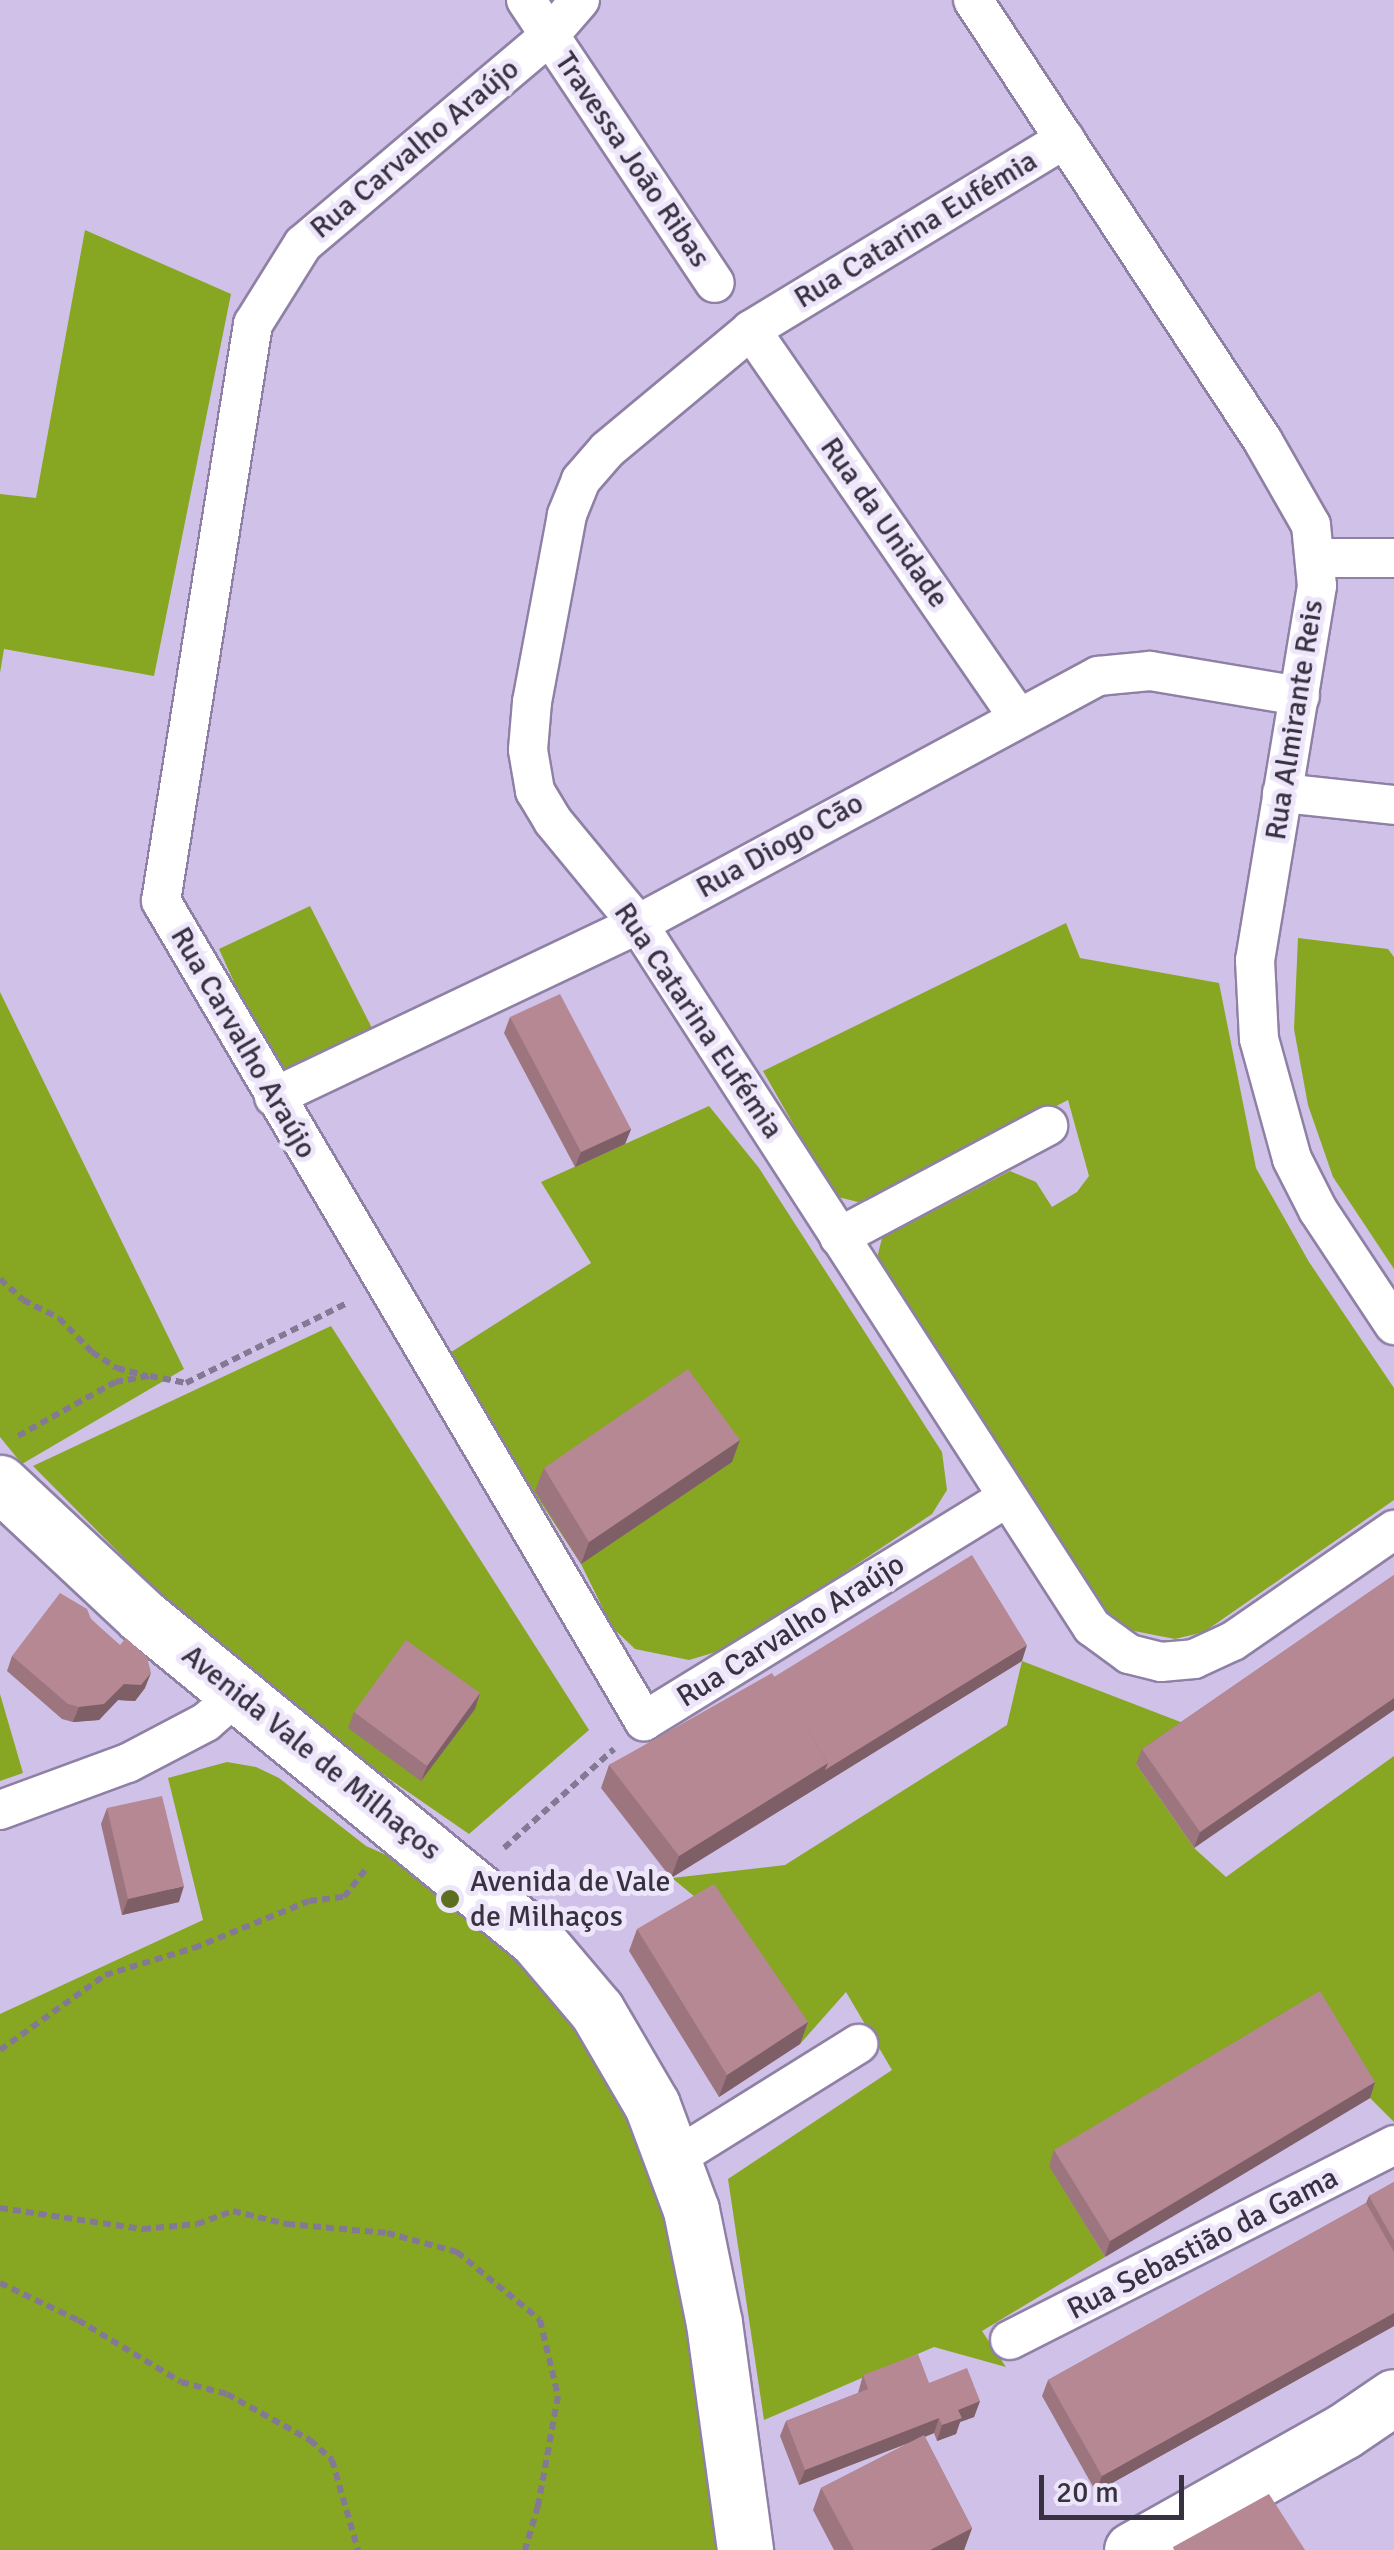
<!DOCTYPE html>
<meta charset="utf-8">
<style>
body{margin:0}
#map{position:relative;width:1394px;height:2550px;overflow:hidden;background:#d0c1e8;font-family:Signika,sans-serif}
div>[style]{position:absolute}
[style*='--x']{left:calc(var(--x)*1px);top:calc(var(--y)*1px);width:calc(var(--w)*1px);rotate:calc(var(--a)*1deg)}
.green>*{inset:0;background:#87a621}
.path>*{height:6px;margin-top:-3px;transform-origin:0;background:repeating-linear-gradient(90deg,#837994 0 8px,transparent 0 13px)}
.roads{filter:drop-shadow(2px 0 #8f80a5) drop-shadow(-2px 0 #8f80a5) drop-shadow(0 2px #8f80a5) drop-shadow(0 -2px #8f80a5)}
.street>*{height:38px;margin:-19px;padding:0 19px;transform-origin:19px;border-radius:19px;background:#fff}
.secondary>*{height:55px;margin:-27.5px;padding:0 27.5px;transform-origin:27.5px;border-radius:27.5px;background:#fff}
.wall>*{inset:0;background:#9c757e}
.shaded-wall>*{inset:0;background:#7f5f67}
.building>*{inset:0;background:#b58893}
.dots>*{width:28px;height:28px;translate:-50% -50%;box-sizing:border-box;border:5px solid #ede5fa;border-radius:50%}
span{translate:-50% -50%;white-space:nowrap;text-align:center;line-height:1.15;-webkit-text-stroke:10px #ede5fa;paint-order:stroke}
.street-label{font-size:30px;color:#373140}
.poi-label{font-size:30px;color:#373140}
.left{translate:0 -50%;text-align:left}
.scale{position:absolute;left:1039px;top:2475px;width:145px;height:45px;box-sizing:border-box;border:5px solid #373140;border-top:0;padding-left:12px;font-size:30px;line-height:35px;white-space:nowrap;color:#373140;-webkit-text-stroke:8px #ede5fa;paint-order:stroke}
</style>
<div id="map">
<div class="green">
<div style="clip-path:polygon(85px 230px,231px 294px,154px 676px,4px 649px,0 673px,0 494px,36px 498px)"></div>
<div style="clip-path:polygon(310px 906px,374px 1032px,291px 1077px,271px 1064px,219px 949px)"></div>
<div style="clip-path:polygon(1066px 923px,1080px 958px,1219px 983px,1256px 1168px,1309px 1262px,1394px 1388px,1394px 1500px,1204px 1632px,1175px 1639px,1129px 1630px,1100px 1606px,877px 1258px,882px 1238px,1010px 1171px,1036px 1182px,1052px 1207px,1077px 1192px,1089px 1176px,1068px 1100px,866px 1204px,834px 1196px,763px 1071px)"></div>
<div style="clip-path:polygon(1298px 938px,1388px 949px,1394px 957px,1394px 1269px,1333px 1177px,1308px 1105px,1294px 1029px)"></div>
<div style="clip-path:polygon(0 992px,184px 1369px,22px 1464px,0 1437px)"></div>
<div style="clip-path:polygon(709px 1106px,759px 1168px,942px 1452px,947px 1490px,932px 1514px,733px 1647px,689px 1660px,635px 1649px,612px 1627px,581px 1564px,445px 1356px,591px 1263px,541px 1182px)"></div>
<div style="clip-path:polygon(331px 1326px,589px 1730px,469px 1834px,243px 1678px,33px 1466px)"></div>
<div style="clip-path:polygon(1022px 1661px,1191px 1726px,1136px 1764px,1194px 1848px,1226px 1877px,1394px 1756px,1394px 2122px,1370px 2098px,1314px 2007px,1049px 2165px,1105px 2257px,982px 2331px,1006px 2367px,934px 2347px,764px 2420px,728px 2179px,892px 2070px,846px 1992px,800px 2044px,706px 1906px,672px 1878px,785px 1865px,1007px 1725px)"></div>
<div style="clip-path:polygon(0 1694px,23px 1773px,0 1781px)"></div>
<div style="clip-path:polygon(227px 1762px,256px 1767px,279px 1778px,366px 1846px,418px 1869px,512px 1947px,594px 2046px,647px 2152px,676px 2252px,724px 2550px,0 2550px,0 2014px,203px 1920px,168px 1778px)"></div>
</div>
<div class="path">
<div style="--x:0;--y:1279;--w:31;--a:42"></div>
<div style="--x:23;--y:1300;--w:40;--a:26.6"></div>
<div style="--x:59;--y:1318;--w:47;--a:45.9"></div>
<div style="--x:92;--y:1352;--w:30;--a:33"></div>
<div style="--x:117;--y:1368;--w:30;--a:15"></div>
<div style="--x:18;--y:1436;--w:111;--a:-29.1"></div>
<div style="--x:115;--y:1382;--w:36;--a:-10"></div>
<div style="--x:150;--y:1376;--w:37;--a:11"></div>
<div style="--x:186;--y:1383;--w:180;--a:-26.4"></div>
<div style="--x:504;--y:1848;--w:148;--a:-42"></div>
<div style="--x:0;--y:2050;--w:129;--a:-35.5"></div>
<div style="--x:105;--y:1975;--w:93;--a:-16.9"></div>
<div style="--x:194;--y:1948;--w:124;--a:-22.2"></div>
<div style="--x:309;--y:1901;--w:35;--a:-7"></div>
<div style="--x:344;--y:1897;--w:37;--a:-52"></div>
<div style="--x:0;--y:2208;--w:145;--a:8.4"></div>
<div style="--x:143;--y:2229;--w:54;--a:-5.3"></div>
<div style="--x:197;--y:2224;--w:38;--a:-20"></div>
<div style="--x:233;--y:2211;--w:56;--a:13.5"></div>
<div style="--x:287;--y:2224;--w:100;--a:5.1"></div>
<div style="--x:387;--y:2233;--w:73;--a:15.2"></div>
<div style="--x:457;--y:2252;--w:107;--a:39.3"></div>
<div style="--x:540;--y:2320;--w:78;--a:76.7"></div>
<div style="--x:558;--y:2396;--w:112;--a:100.3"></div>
<div style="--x:538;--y:2506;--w:46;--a:106.5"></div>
<div style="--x:0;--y:2283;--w:86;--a:25.4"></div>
<div style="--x:78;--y:2320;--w:120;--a:31"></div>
<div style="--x:181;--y:2382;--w:48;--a:14.6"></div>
<div style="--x:227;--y:2394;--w:95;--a:29"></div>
<div style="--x:310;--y:2440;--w:30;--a:42"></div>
<div style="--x:332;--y:2460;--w:94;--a:73.9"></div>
</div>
<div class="roads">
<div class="street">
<div style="--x:526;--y:0;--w:340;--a:56.3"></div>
<div style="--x:580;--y:0;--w:49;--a:130.9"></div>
<div style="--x:548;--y:37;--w:321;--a:139.8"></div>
<div style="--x:303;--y:244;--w:94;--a:122"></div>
<div style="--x:253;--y:324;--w:584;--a:99.06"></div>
<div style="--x:161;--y:901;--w:952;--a:59.5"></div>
<div style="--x:644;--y:1721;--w:425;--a:-31.6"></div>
<div style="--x:973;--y:0;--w:528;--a:56.67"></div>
<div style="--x:1263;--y:441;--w:97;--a:60.3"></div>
<div style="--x:1311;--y:525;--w:61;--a:84.4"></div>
<div style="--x:1317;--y:586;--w:379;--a:99.4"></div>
<div style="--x:1255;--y:960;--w:79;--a:87.1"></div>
<div style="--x:1259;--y:1039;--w:124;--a:74.6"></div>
<div style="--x:1292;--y:1159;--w:57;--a:63"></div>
<div style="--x:1318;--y:1210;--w:138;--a:56.5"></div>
<div style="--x:1065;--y:139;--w:368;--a:148.7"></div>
<div style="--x:751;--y:330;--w:187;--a:140.2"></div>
<div style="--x:607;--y:450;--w:40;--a:131"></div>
<div style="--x:581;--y:480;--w:38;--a:112"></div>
<div style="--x:567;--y:515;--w:190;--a:100.6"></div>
<div style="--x:532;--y:702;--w:48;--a:94.8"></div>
<div style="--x:528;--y:750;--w:42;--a:80.3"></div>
<div style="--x:535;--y:791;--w:35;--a:59"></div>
<div style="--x:553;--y:821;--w:134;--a:50.5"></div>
<div style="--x:638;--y:924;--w:837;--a:57.15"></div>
<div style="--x:1092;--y:1627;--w:46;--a:36.1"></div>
<div style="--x:1129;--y:1654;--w:33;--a:14"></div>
<div style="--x:1161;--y:1662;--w:33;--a:-5"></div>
<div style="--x:1194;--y:1659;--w:43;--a:-24.8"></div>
<div style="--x:1233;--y:1641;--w:196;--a:-34.6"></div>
<div style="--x:751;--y:330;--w:470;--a:55.4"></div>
<div style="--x:1317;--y:558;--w:77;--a:0"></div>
<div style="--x:1282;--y:793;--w:113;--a:6.1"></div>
<div style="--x:274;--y:1097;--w:403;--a:-25.4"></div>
<div style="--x:638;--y:924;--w:523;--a:-28.33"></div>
<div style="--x:1098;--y:676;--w:52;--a:-5.5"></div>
<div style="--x:1150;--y:671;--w:152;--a:9.5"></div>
<div style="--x:839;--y:1237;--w:237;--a:-28"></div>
<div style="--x:0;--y:1810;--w:136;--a:-20.2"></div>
<div style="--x:128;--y:1763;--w:88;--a:-27.7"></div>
<div style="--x:206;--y:1722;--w:41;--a:-41.1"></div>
<div style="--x:675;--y:2158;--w:216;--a:-31.9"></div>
<div style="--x:1010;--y:2340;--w:431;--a:-26.9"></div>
</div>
<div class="secondary">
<div style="--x:0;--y:1483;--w:195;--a:43.1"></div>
<div style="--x:142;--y:1616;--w:509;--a:39.34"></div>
<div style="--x:536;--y:1939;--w:94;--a:49.7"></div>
<div style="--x:597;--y:2011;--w:109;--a:59.7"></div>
<div style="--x:652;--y:2105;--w:112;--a:69.6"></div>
<div style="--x:691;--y:2210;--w:115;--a:78.5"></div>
<div style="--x:714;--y:2323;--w:229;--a:82.2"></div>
<div style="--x:1132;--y:2550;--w:243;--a:-29.3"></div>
<div style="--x:1344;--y:2431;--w:60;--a:-34.2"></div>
</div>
</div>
<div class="wall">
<div style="clip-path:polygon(510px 1017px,631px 1129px,625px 1144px,575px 1167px,504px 1033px)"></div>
<div style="clip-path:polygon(732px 1462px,581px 1564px,535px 1491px,544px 1468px)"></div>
<div style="clip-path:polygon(1394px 1575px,1394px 1710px,1194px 1848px,1136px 1764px,1142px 1749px)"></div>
<div style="clip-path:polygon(91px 1619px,145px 1688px,135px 1701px,118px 1700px,99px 1720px,73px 1722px,62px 1719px,7px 1671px,12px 1656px)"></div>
<div style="clip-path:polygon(1022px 1661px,671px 1878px,601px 1788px,609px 1765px,774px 1677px)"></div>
<div style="clip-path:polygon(480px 1693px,475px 1709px,421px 1781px,348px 1728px,354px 1712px)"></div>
<div style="clip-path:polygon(107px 1808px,179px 1902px,122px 1915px,101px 1824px)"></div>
<div style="clip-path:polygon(637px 1929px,808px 2022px,800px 2044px,719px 2097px,629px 1951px)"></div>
<div style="clip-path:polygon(1375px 2082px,1370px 2098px,1105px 2257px,1049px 2166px,1054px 2150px)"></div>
<div style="clip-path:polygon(1394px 2182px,1394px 2326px,1096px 2492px,1042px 2396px,1048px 2380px,1366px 2203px,1369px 2196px)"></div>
<div style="clip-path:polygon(863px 2375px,929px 2383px,980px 2401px,974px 2417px,960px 2422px,956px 2434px,937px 2441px,934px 2433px,925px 2437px,972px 2528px,964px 2550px,834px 2550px,813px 2510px,821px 2488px,909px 2443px,799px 2485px,780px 2436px,786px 2421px,858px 2393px)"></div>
</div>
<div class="shaded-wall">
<div style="clip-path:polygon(631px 1129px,625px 1144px,575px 1167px,581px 1152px)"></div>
<div style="clip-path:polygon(740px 1440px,732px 1462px,581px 1564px,589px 1542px)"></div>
<div style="clip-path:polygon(1027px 1645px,1022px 1661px,671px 1878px,679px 1856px,828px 1763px)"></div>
<div style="clip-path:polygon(151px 1673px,145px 1688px,135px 1701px,118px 1700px,99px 1720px,73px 1722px,79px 1707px,124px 1684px)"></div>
<div style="clip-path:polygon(480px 1693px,475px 1709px,421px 1781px,427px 1766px)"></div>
<div style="clip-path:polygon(1394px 1698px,1394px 1710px,1194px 1848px,1200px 1832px)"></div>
<div style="clip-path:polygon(184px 1886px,179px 1902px,122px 1915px,128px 1899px)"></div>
<div style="clip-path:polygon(808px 2022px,800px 2044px,719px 2097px,727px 2075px)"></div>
<div style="clip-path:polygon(1375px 2082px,1370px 2098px,1105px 2257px,1110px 2241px)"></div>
<div style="clip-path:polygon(1394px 2313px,1394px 2326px,1096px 2492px,1102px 2476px)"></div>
<div style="clip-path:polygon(980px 2401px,974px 2417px,960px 2422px,956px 2434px,937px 2441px,942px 2425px,958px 2410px)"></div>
<div style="clip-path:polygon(939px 2418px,934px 2433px,799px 2485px,805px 2470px)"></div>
<div style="clip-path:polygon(972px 2528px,964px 2550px,930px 2550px)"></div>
</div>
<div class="building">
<div style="clip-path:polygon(560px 994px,631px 1129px,581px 1152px,510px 1017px)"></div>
<div style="clip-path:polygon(688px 1369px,740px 1440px,589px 1542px,544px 1468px)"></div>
<div style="clip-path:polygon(972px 1555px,1027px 1645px,825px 1770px,828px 1763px,774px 1677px)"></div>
<div style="clip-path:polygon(1394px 1575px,1394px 1698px,1200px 1832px,1142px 1749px)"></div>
<div style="clip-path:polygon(60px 1593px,87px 1609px,91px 1619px,120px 1645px,126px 1638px,147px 1657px,151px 1673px,141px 1685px,124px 1684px,104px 1704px,79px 1707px,68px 1704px,12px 1656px)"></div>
<div style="clip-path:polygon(406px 1640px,480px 1693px,427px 1766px,354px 1712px)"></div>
<div style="clip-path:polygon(772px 1673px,828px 1763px,679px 1856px,609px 1765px)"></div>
<div style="clip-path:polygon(162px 1796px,184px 1886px,128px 1899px,107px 1808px)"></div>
<div style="clip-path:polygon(714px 1884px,808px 2022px,727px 2075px,637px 1929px)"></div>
<div style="clip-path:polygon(1320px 1991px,1375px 2082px,1110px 2241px,1054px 2150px)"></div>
<div style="clip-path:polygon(1394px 2182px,1394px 2241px,1369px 2196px)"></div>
<div style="clip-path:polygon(1366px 2203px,1394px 2252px,1394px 2313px,1102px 2476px,1048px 2380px)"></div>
<div style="clip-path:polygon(918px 2354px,929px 2383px,967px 2368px,980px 2401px,958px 2410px,962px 2418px,942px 2425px,939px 2418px,805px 2470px,786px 2421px,868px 2389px,863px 2375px)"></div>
<div style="clip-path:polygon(924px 2435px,972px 2528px,930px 2550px,854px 2550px,821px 2488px)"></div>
<div style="clip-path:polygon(1269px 2494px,1305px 2550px,1174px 2550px,1173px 2547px)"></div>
</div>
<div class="dots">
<div style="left:450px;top:1899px;background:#5b6f1e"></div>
</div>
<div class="street-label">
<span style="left:415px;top:149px;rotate:-40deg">Rua Carvalho Araújo</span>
<span style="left:632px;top:160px;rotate:56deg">Travessa João Ribas</span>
<span style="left:916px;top:230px;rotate:-31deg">Rua Catarina Eufémia</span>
<span style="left:884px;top:523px;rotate:55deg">Rua da Unidade</span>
<span style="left:1295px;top:720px;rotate:-81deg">Rua Almirante Reis</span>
<span style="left:780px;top:846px;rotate:-29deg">Rua Diogo Cão</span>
<span style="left:698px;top:1021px;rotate:56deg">Rua Catarina Eufémia</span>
<span style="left:243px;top:1043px;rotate:60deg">Rua Carvalho Araújo</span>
<span style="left:791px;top:1631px;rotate:-32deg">Rua Carvalho Araújo</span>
<span style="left:311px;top:1753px;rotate:39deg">Avenida Vale de Milhaços</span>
<span style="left:1203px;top:2244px;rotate:-27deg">Rua Sebastião da Gama</span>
</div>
<div class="poi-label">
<span class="left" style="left:470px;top:1899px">Avenida de Vale<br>de Milhaços</span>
</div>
<div class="scale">20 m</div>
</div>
